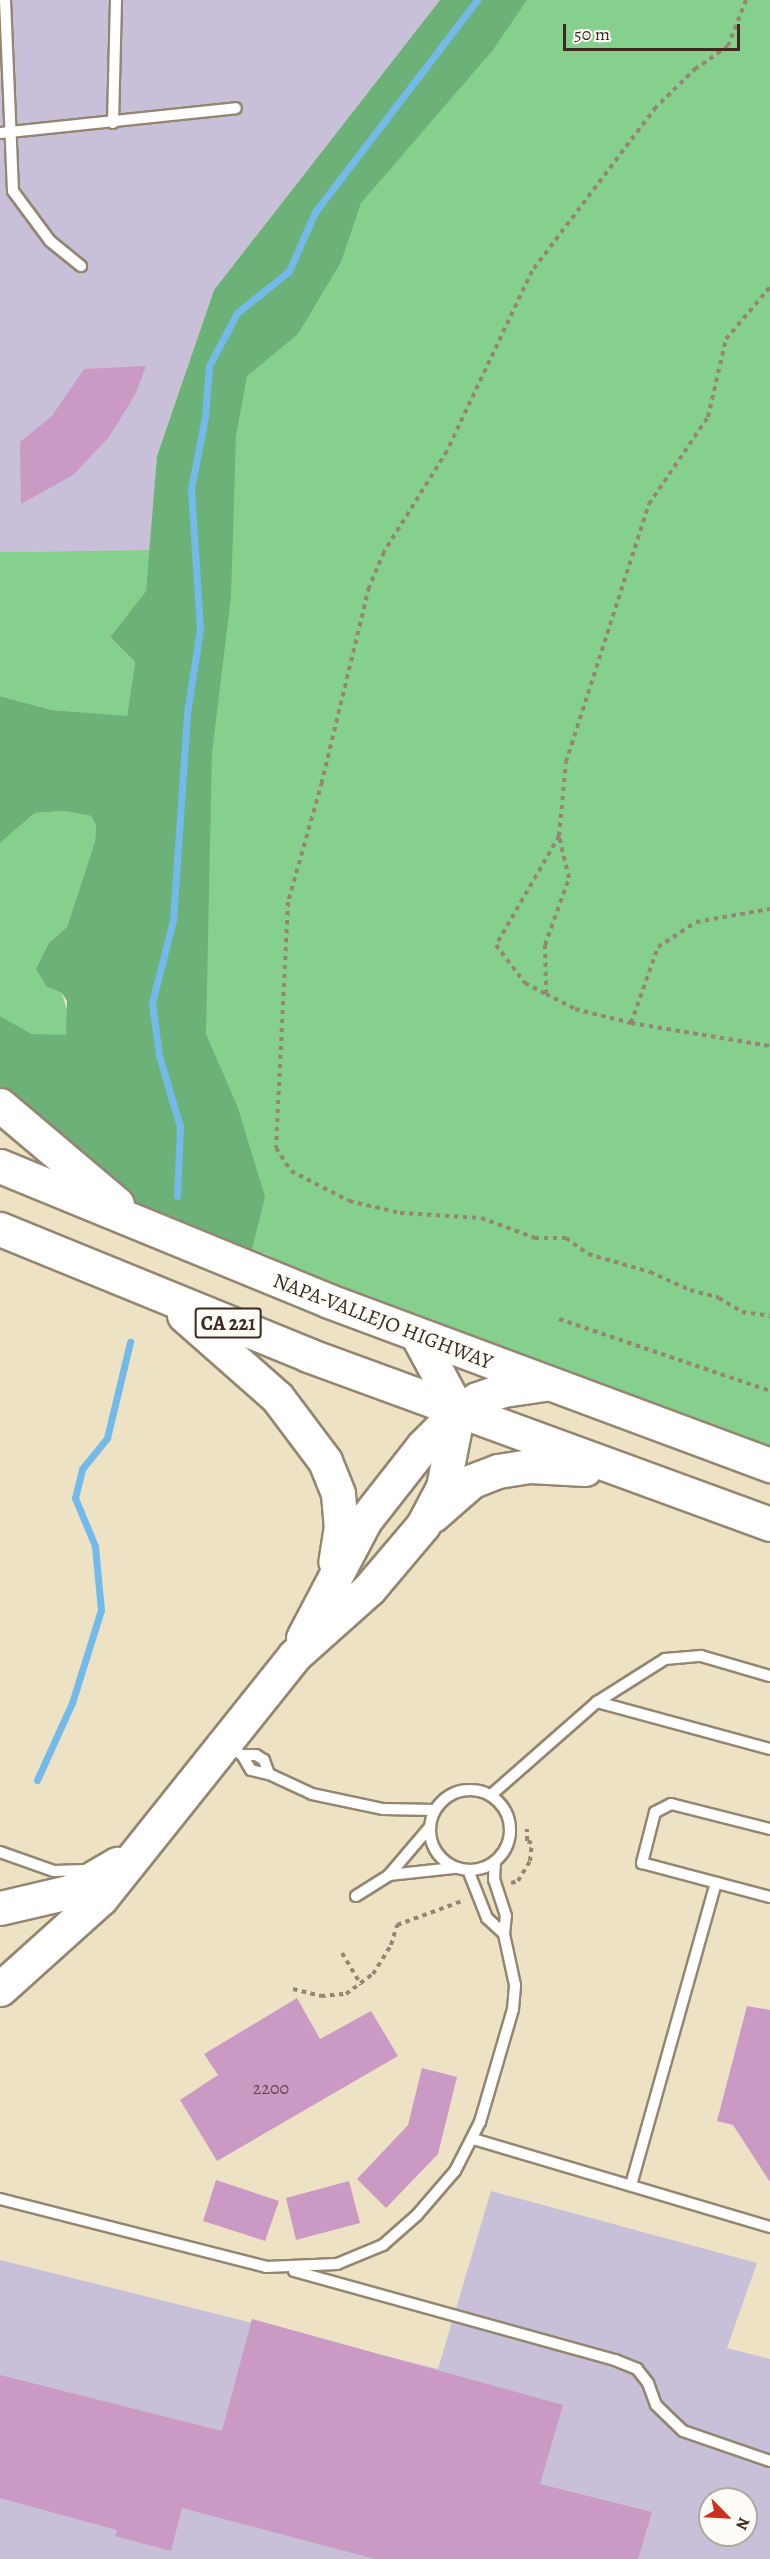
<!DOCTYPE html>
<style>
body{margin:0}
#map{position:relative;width:770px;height:2559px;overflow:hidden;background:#ede3c4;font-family:Alegreya,serif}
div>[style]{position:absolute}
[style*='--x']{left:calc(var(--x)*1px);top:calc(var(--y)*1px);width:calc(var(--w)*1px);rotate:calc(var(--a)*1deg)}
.industrial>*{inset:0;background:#c8bfd8}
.green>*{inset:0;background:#85d08d}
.forest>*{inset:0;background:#6cb278}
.stream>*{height:7px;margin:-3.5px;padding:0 3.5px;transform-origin:3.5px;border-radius:3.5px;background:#73baea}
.building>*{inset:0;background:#cb9ac4}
.path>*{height:4px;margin-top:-2px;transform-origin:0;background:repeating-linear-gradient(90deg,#948671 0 4.5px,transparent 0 9px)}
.roads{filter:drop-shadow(2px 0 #948671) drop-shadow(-2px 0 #948671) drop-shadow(0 2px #948671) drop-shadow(0 -2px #948671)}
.service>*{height:10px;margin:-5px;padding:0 5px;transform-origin:5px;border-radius:5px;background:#fff}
.service>.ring{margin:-5px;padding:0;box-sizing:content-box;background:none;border:10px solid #fff;border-radius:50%}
.primary>*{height:33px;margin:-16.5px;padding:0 16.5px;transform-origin:16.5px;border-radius:16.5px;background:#fff}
span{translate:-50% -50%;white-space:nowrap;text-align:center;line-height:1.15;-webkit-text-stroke:4.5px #fdfcf7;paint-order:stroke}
.number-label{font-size:18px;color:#5f4648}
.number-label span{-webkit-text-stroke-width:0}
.shield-label span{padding:2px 4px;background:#fdfcf7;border:2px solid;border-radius:4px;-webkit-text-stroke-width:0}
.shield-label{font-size:20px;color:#3b2a1e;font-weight:700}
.street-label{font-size:21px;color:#3b2a1e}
.north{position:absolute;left:698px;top:2487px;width:60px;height:60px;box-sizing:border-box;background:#fdfcf7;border:2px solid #afa8a0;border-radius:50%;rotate:114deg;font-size:16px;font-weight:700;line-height:24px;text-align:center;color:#3b2a1e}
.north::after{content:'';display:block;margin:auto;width:21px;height:27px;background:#c8321e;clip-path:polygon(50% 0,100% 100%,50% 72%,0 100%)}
.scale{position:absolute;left:563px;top:24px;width:177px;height:27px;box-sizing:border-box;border:3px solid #3b2a1e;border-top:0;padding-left:8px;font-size:18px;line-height:21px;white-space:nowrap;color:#3b2a1e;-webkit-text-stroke:4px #fdfcf7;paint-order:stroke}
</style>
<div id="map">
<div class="industrial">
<div style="clip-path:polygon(0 0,440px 0,214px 290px,157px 456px,150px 550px,0 552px)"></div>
<div style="clip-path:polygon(evenodd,491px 2191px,757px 2263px,727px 2348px,770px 2359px,770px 2559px,0 2559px,0 2260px,438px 2369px,491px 2191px,710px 2499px,746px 2499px,746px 2535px,710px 2535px,710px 2499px)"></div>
</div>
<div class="green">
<div style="clip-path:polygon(477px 0,770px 0,770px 1465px,417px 1335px,266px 1254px,146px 1229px,205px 416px)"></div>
<div style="clip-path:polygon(150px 550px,146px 591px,110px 637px,135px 662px,127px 717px,52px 710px,0 696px,0 552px)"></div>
<div style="clip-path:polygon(64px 811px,91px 816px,96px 825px,95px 841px,67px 927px,49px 943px,47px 987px,62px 993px,68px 1014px,66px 1035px,49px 1038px,32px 1034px,0 1016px,0 843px,35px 813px)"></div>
</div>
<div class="forest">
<div style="clip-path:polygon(440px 0,527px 0,493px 50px,361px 203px,341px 262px,298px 334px,247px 376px,236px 436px,231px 597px,212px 753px,206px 1034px,238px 1108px,265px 1197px,247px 1269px,146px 1229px,0 1105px,0 1016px,32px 1034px,66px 1035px,67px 1001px,62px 993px,47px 987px,36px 969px,49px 943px,67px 927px,95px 841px,96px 825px,91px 816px,64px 811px,35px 813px,0 843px,0 696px,52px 710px,127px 716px,135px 662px,110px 637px,146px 591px,157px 456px,214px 290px)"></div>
</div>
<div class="stream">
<div style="--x:177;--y:1196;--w:69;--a:-87.5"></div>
<div style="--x:180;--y:1127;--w:75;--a:-106.3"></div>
<div style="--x:159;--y:1055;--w:52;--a:-97.7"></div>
<div style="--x:152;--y:1003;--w:86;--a:-75.8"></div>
<div style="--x:173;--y:920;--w:207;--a:-86.1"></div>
<div style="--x:187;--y:713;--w:85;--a:-81.2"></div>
<div style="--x:200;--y:629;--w:140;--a:-93.7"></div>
<div style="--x:191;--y:489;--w:74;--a:-79.1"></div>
<div style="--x:205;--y:416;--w:50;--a:-85.4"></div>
<div style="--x:209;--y:366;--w:60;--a:-62.2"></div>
<div style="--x:237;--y:313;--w:67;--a:-38.9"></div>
<div style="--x:289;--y:271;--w:64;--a:-66.2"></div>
<div style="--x:315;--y:212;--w:267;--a:-52.6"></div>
<div style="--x:37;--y:1780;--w:85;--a:-65.6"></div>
<div style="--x:72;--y:1703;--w:97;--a:-72.7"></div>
<div style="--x:101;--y:1610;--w:64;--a:-95.4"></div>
<div style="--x:95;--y:1546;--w:52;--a:-112.6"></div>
<div style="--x:75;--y:1498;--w:30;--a:-76"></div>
<div style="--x:82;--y:1469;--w:40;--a:-51"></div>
<div style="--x:107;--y:1438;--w:99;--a:-76.5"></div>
</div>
<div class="building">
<div style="clip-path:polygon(146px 366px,135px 395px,109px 437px,73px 475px,21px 504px,20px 442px,52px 416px,84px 369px)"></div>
<div style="clip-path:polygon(297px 1998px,320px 2039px,371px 2011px,398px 2056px,217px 2161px,180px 2100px,218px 2075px,204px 2054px)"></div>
<div style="clip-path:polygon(747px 2006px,770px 2010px,770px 2182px,733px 2125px,717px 2121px)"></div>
<div style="clip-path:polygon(422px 2068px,457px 2077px,438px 2154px,386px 2208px,357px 2179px,408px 2125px)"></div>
<div style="clip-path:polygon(216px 2180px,279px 2201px,265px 2241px,203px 2221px)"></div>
<div style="clip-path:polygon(349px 2181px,360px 2223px,296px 2240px,286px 2198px)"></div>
<div style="clip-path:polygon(252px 2319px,563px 2405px,540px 2484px,652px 2512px,638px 2559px,375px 2559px,182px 2508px,171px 2551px,115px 2536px,117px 2530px,0 2498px,0 2375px,222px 2431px)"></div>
</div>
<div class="path">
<div style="--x:746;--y:0;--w:49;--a:111.4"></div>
<div style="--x:728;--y:46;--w:39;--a:145"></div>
<div style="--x:696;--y:68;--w:56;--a:135.7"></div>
<div style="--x:656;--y:107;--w:206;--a:127.1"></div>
<div style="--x:532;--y:271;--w:199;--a:115.3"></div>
<div style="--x:447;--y:451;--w:119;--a:122"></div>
<div style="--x:384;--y:552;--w:38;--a:113"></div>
<div style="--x:369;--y:587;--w:201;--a:103.6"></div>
<div style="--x:322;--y:782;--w:125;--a:105.8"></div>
<div style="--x:288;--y:902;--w:246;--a:92.8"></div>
<div style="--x:276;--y:1148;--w:27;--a:57"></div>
<div style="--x:291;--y:1171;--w:65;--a:27.3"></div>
<div style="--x:349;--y:1201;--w:52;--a:13.2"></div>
<div style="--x:400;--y:1213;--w:81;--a:3.5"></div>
<div style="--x:481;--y:1218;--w:58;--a:20.3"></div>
<div style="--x:535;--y:1238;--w:31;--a:0"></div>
<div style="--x:566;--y:1238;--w:27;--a:36"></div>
<div style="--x:588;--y:1254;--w:65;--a:16.2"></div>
<div style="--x:650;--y:1272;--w:44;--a:24.2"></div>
<div style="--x:690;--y:1290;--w:30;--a:15"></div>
<div style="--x:719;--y:1298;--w:27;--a:31"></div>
<div style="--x:742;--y:1312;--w:28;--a:8"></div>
<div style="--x:559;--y:836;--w:74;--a:-84.6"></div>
<div style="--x:566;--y:762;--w:271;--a:-72.2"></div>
<div style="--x:649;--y:504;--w:105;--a:-55.9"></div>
<div style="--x:708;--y:417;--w:80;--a:-77"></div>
<div style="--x:726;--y:339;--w:68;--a:-49.8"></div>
<div style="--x:546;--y:994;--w:49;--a:-91.2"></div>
<div style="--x:545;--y:945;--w:71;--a:-70.3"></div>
<div style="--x:569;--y:878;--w:43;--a:-103.4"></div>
<div style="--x:559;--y:836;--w:126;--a:120"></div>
<div style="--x:496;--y:945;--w:48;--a:52.7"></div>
<div style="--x:525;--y:983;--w:24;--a:28"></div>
<div style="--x:546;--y:994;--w:33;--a:27"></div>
<div style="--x:575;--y:1009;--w:58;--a:14"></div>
<div style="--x:631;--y:1023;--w:81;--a:-70.4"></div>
<div style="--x:658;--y:947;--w:45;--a:-33.3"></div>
<div style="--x:696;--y:922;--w:75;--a:-10"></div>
<div style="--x:631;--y:1023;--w:141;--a:9.4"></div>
<div style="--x:559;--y:1319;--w:223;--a:18.8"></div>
<div style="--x:511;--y:1883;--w:7;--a:-16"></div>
<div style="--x:518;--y:1881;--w:23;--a:-59"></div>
<div style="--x:530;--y:1861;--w:18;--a:-84"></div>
<div style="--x:532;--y:1843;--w:5;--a:-158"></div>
<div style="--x:527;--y:1841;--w:12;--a:-90"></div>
<div style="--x:342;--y:1953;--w:37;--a:59"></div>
<div style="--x:293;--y:1989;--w:29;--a:14"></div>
<div style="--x:321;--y:1996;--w:25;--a:-5"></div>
<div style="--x:346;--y:1994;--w:34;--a:-37"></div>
<div style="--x:373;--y:1974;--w:34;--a:-58"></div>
<div style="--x:391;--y:1945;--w:21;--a:-73"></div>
<div style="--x:397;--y:1925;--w:69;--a:-20.3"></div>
</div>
<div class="roads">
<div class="service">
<div style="--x:5;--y:0;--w:191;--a:87.6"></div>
<div style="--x:13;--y:191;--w:62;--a:53.5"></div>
<div style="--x:50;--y:241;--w:40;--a:39"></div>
<div style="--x:113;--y:123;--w:123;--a:-88.6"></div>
<div style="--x:0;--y:133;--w:237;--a:-6"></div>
<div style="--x:597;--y:1702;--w:179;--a:15.2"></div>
<div style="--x:228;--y:1745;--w:17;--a:36"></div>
<div style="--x:242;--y:1755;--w:17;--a:59"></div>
<div style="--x:251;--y:1770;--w:18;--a:13"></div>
<div style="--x:269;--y:1774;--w:15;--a:-110"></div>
<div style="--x:264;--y:1760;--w:9;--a:-148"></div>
<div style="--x:256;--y:1755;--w:14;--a:180"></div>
<div style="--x:269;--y:1774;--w:47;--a:24.9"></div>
<div style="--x:312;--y:1794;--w:73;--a:11.9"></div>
<div style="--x:383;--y:1809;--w:52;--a:1.1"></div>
<div class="ring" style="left:430px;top:1790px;width:70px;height:70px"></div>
<div style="--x:491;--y:1795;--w:141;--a:-41.3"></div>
<div style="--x:597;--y:1702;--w:80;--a:-32.3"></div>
<div style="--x:665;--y:1659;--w:36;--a:-5"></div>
<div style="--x:701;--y:1656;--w:72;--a:16.2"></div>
<div style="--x:770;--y:1829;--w:102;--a:-165.8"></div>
<div style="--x:671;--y:1804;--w:18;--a:153"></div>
<div style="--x:655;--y:1812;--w:53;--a:104.3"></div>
<div style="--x:642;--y:1863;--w:132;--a:14.9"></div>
<div style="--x:0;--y:1852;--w:57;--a:19.4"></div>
<div style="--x:54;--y:1871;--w:31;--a:-2"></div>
<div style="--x:468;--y:1870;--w:52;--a:68.4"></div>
<div style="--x:487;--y:1918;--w:23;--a:43"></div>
<div style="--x:504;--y:1934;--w:18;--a:-84"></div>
<div style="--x:506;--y:1916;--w:38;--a:-108"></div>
<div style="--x:494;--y:1880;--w:18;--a:-87"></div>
<div style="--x:389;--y:1875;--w:65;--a:-6.1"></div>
<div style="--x:356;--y:1896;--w:39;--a:-32"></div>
<div style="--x:389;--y:1875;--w:62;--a:-49.6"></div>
<div style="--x:473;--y:2139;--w:310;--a:16.5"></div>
<div style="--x:631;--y:2185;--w:314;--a:-74.3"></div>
<div style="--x:0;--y:2199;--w:275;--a:14.3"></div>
<div style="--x:266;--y:2267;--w:71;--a:-2.4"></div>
<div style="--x:337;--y:2264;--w:50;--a:-22.4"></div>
<div style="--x:383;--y:2245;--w:45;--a:-41.4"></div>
<div style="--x:417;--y:2215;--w:58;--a:-49.2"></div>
<div style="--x:455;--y:2171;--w:55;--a:-63"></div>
<div style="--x:480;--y:2122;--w:118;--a:-73.7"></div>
<div style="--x:513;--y:2009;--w:24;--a:-85"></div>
<div style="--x:515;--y:1985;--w:52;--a:-102.2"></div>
<div style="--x:294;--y:2271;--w:333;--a:15.5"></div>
<div style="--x:615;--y:2360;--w:24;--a:22"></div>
<div style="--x:637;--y:2369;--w:18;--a:52"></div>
<div style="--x:648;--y:2383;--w:23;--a:70"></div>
<div style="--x:656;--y:2405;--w:37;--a:44"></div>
<div style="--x:683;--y:2431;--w:92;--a:19"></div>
</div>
<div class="primary">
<div style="--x:0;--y:1105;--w:153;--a:40.2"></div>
<div style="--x:0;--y:1166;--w:356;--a:22.3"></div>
<div style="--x:329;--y:1301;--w:471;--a:20.4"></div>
<div style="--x:0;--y:1229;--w:333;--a:22.2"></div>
<div style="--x:308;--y:1355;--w:492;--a:20.1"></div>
<div style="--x:184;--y:1315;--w:124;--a:41.4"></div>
<div style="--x:277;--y:1397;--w:80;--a:53.1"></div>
<div style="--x:325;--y:1461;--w:35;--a:68"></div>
<div style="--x:338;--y:1494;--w:32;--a:85"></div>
<div style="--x:341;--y:1526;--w:36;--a:99"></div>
<div style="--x:433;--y:1515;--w:52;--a:-41.1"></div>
<div style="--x:472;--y:1481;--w:28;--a:-21"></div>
<div style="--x:498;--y:1471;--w:32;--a:-9"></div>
<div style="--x:530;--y:1466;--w:55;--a:3.1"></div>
<div style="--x:303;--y:1638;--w:133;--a:-62.3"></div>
<div style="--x:365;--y:1520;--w:94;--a:-51.9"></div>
<div style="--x:423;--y:1446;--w:49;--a:-45"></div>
<div style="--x:458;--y:1411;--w:22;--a:-32"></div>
<div style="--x:477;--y:1399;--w:28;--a:-19"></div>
<div style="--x:503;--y:1390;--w:41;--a:-8.3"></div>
<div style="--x:0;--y:1908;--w:71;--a:-13.1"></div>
<div style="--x:69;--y:1892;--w:56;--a:-30.3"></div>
<div style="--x:0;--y:1989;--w:136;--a:-42"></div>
<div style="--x:101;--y:1898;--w:310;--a:-51.4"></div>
<div style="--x:294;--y:1656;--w:101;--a:-41.8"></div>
<div style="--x:369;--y:1589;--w:84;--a:-49.8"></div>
<div style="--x:423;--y:1525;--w:43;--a:-62.2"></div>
<div style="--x:443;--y:1487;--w:77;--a:-78.8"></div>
<div style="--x:458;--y:1411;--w:86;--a:-118.3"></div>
</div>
</div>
<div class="number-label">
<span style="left:271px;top:2088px">2200</span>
</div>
<div class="shield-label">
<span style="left:228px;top:1323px">CA 221</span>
</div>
<div class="street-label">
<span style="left:383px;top:1321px;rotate:21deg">NAPA-VALLEJO HIGHWAY</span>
</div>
<div class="north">N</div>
<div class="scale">50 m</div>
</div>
